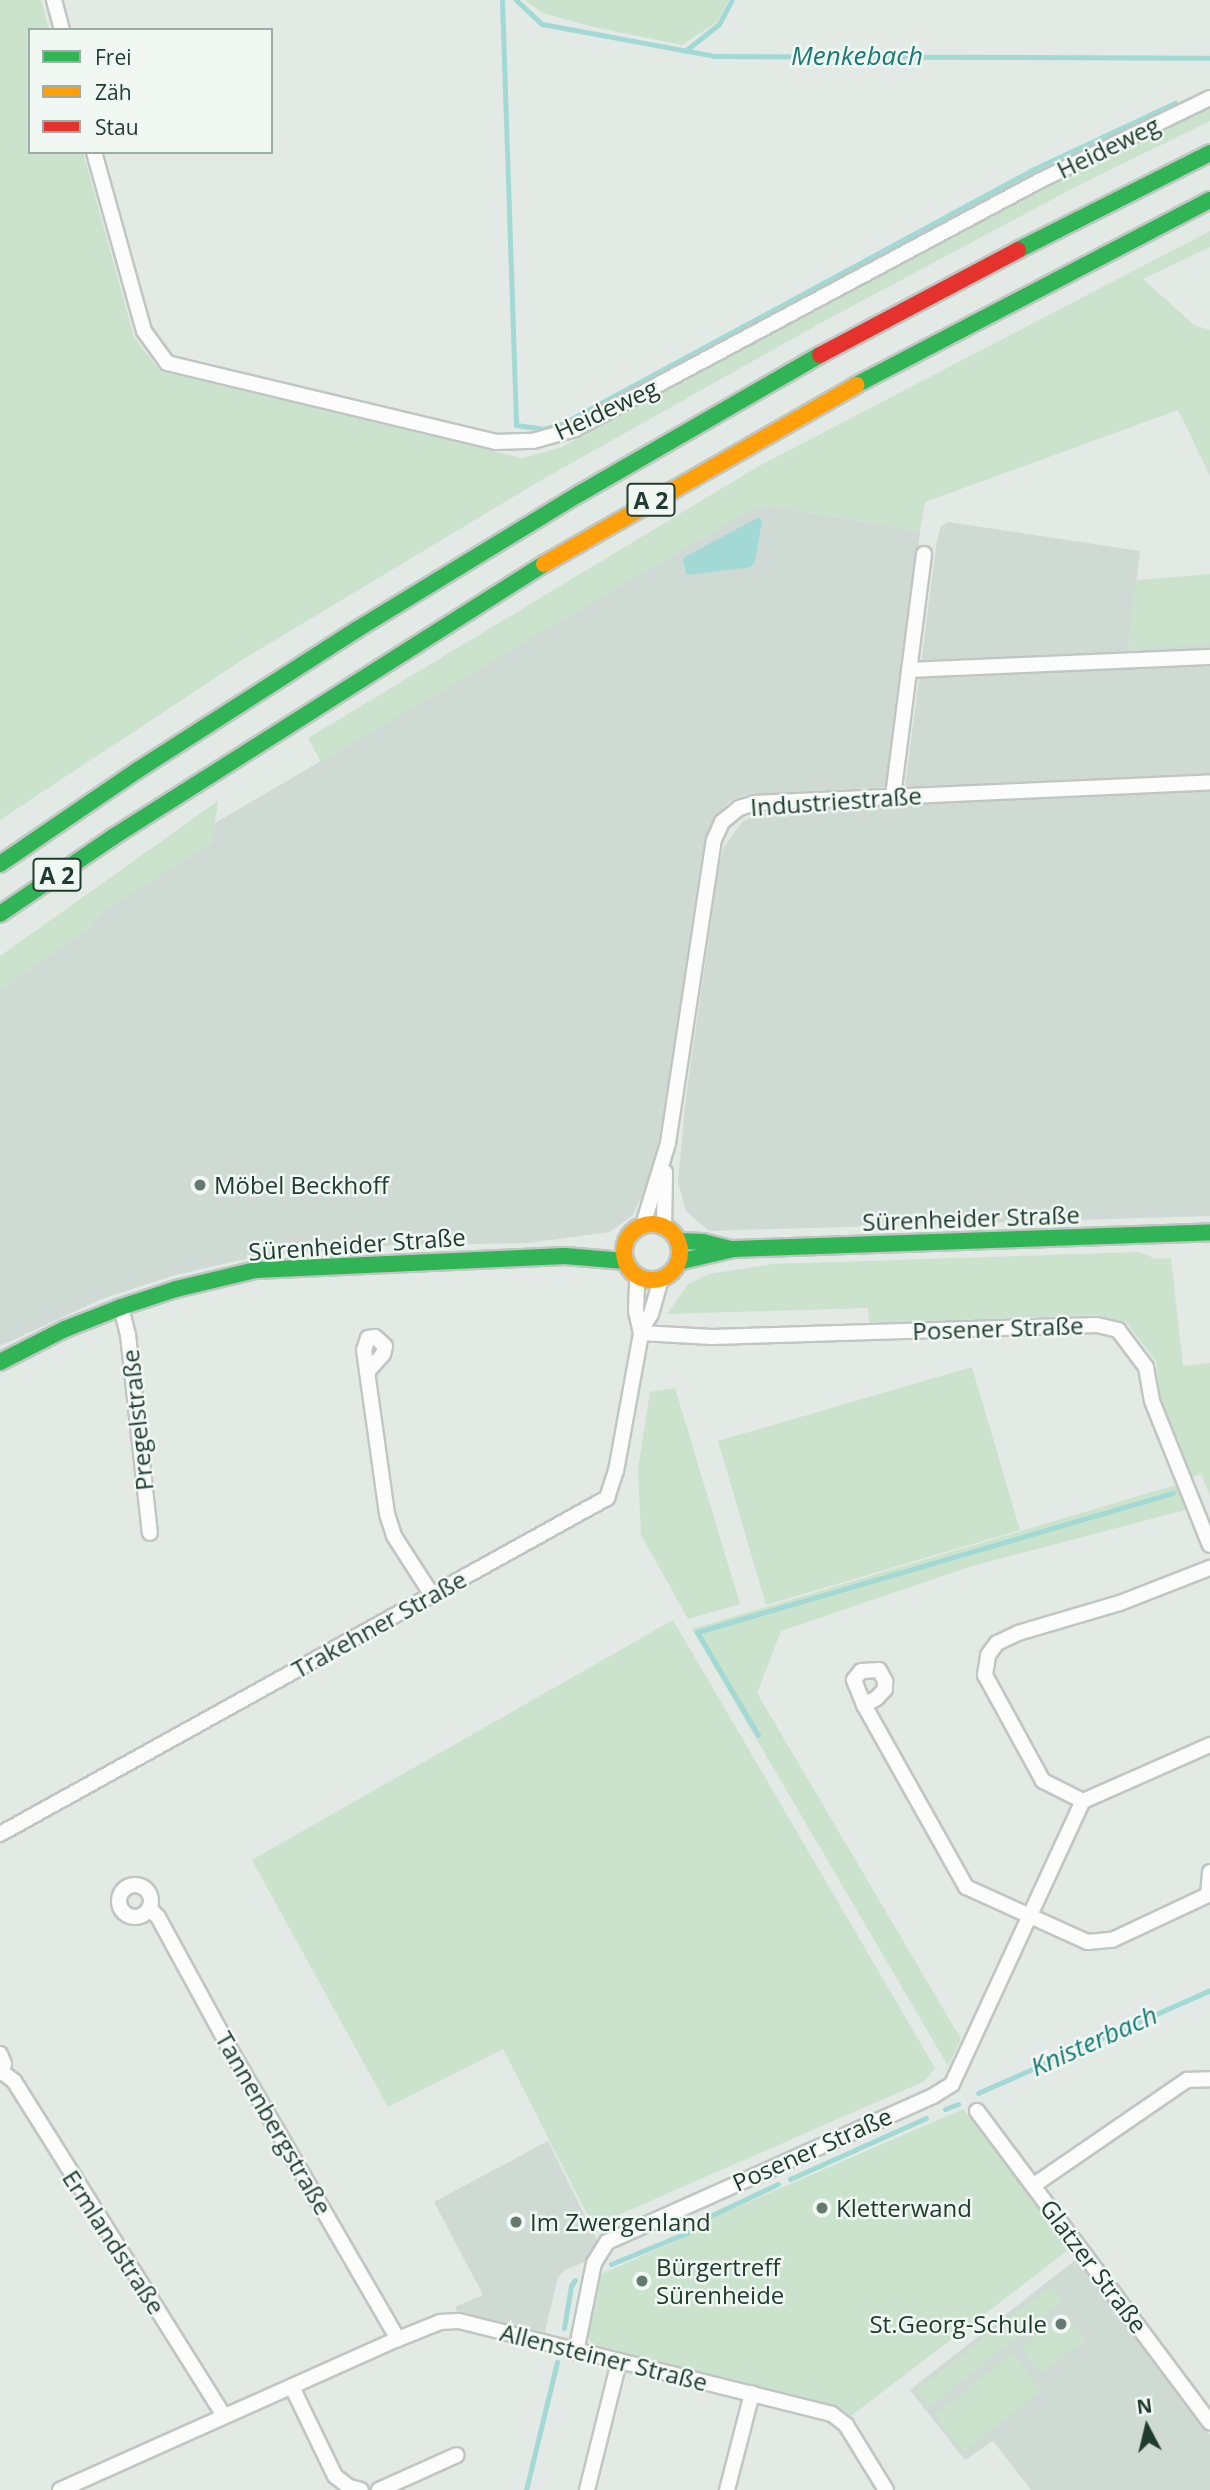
<!DOCTYPE html>
<meta charset="utf-8">
<style>
body{margin:0}
#map{position:relative;width:1210px;height:2490px;overflow:hidden;background:#e3e9e5;font-family:"Open Sans",sans-serif}
div>[style]{position:absolute}
[style*='--x']{left:calc(var(--x)*1px);top:calc(var(--y)*1px);width:calc(var(--w)*1px);rotate:calc(var(--a)*1deg)}
.built>*{inset:0;background:#d0dad4}
.green>*{inset:0;background:#cbe2cd}
.water>*{inset:0;background:#a2d9d4}
.stream>*{height:5px;margin:-2.5px;padding:0 2.5px;transform-origin:2.5px;border-radius:2.5px;background:#a2d9d4}
.roads{filter:drop-shadow(2px 0 #c0c6c2) drop-shadow(-2px 0 #c0c6c2) drop-shadow(0 2px #c0c6c2) drop-shadow(0 -2px #c0c6c2)}
.street>*{height:14px;margin:-7px;padding:0 7px;transform-origin:7px;border-radius:7px;background:#fbfcfb}
.street>.ring{margin:-7px;padding:0;box-sizing:content-box;background:none;border:14px solid #fbfcfb;border-radius:50%}
.fast>*{height:16px;margin:-8px;padding:0 8px;transform-origin:8px;border-radius:8px;background:#30b455}
.slow>*{height:16px;margin:-8px;padding:0 8px;transform-origin:8px;border-radius:8px;background:#ff9f0a}
.slow>.ring{margin:-8px;padding:0;box-sizing:content-box;background:none;border:16px solid #ff9f0a;border-radius:50%}
.jam>*{height:16px;margin:-8px;padding:0 8px;transform-origin:8px;border-radius:8px;background:#e5322d}
.dots>*{width:19px;height:19px;translate:-50% -50%;box-sizing:border-box;border:4px solid #f1f8f3;border-radius:50%}
span{translate:-50% -50%;white-space:nowrap;text-align:center;line-height:1.15;-webkit-text-stroke:5px #f1f8f3;paint-order:stroke}
.shield-label span{padding:2px 5px;background:#f1f8f3;border:2px solid;border-radius:5px;-webkit-text-stroke-width:0}
.shield-label{font-size:23px;color:#203c2f;font-weight:700}
.street-label{font-size:24px;color:#203c2f}
.poi-label{font-size:24px;color:#203c2f}
.left{translate:0 -50%;text-align:left}
.right{translate:-100% -50%;text-align:right}
.water-label{font-size:26px;color:#197a74;font-style:italic}
.legend{position:absolute;left:28px;top:28px;width:245px;height:126px;box-sizing:border-box;background:#f1f8f3;border:2px solid #9dada5;margin:0;padding:9px 12px;list-style:none;font-size:21px;color:#203c2f}
.legend li{display:flex;align-items:center;gap:14px;height:35px}
.legend b{width:35px;border:2px solid #9dada5}
.north{position:absolute;left:1112px;top:2392px;width:70px;height:70px;-webkit-text-stroke:5px #f1f8f3;paint-order:stroke;rotate:353deg;font-size:19px;font-weight:700;line-height:28px;text-align:center;color:#203c2f}
.north::after{content:'';display:block;margin:auto;width:24px;height:32px;background:#203c2f;clip-path:polygon(50% 0,100% 100%,50% 72%,0 100%)}
</style>
<div id="map">
<div class="built">
<div style="clip-path:polygon(774px 506px,920px 532px,888px 787px,746px 795px,730px 801px,713px 819px,706px 840px,665px 1107px,651px 1179px,632px 1216px,610px 1232px,528px 1243px,381px 1246px,254px 1257px,172px 1276px,102px 1299px,0 1346px,0 990px,88px 929px,104px 910px,212px 843px,215px 823px,755px 507px)"></div>
<div style="clip-path:polygon(948px 522px,1140px 551px,1128px 650px,1210px 643px,1210px 774px,905px 787px,937px 540px,941px 526px)"></div>
<div style="clip-path:polygon(1210px 791px,1210px 1216px,709px 1231px,686px 1211px,678px 1182px,686px 1097px,719px 866px,724px 847px,743px 821px,758px 814px,886px 804px)"></div>
<div style="clip-path:polygon(548px 2141px,598px 2242px,587px 2261px,565px 2270px,558px 2277px,545px 2332px,457px 2312px,455px 2307px,483px 2295px,434px 2202px)"></div>
<div style="clip-path:polygon(1079px 2257px,1210px 2435px,1210px 2490px,1031px 2490px,993px 2441px,965px 2460px,910px 2390px)"></div>
</div>
<div class="green">
<div style="clip-path:polygon(0 0,41px 0,49px 30px,30px 30px,30px 152px,83px 152px,134px 337px,160px 371px,522px 458px,562px 447px,1040px 187px,1210px 105px,1210px 121px,1079px 185px,817px 325px,538px 482px,242px 660px,0 820px)"></div>
<div style="clip-path:polygon(525px 0,729px 0,717px 22px,682px 45px,594px 27px,543px 13px)"></div>
<div style="clip-path:polygon(1210px 231px,1210px 247px,1143px 279px,1194px 325px,1210px 330px,1210px 476px,1178px 410px,925px 502px,920px 532px,774px 506px,755px 507px,321px 762px,308px 738px,759px 466px)"></div>
<div style="clip-path:polygon(1210px 574px,1210px 643px,1128px 651px,1136px 580px)"></div>
<div style="clip-path:polygon(218px 801px,212px 843px,105px 910px,88px 929px,0 990px,0 956px)"></div>
<div style="clip-path:polygon(1139px 1252px,1156px 1259px,1171px 1258px,1183px 1366px,1210px 1363px,1210px 1495px,1201px 1474px,1190px 1477px,1160px 1400px,1156px 1361px,1126px 1322px,1095px 1315px,869px 1323px,868px 1308px,667px 1314px,688px 1284px,709px 1274px,774px 1264px)"></div>
<div style="clip-path:polygon(972px 1367px,1020px 1530px,766px 1605px,718px 1441px)"></div>
<div style="clip-path:polygon(675px 1388px,740px 1604px,688px 1619px,641px 1535px,638px 1470px,650px 1392px)"></div>
<div style="clip-path:polygon(1179px 1484px,1189px 1509px,972px 1566px,781px 1631px,757px 1693px,961px 2039px,948px 2066px,692px 1629px)"></div>
<div style="clip-path:polygon(673px 1620px,935px 2068px,925px 2081px,593px 2226px,503px 2049px,388px 2107px,252px 1860px)"></div>
<div style="clip-path:polygon(963px 2109px,1071px 2248px,851px 2416px,840px 2407px,595px 2346px,587px 2337px,599px 2275px,695px 2233px,712px 2218px)"></div>
<div style="clip-path:polygon(1051px 2286px,1063px 2301px,929px 2407px,917px 2391px)"></div>
<div style="clip-path:polygon(1063px 2314px,1086px 2340px,1041px 2373px,1021px 2348px)"></div>
<div style="clip-path:polygon(1012px 2354px,1041px 2391px,964px 2452px,935px 2415px)"></div>
</div>
<div class="water">
<div style="clip-path:polygon(759px 517px,762px 521px,755px 561px,751px 567px,690px 575px,686px 573px,683px 558px)"></div>
</div>
<div class="stream">
<div style="--x:502;--y:0;--w:425;--a:88.1"></div>
<div style="--x:516;--y:425;--w:27;--a:8"></div>
<div style="--x:543;--y:429;--w:20;--a:-15"></div>
<div style="--x:562;--y:424;--w:536;--a:-28.38"></div>
<div style="--x:1034;--y:169;--w:156;--a:-25.1"></div>
<div style="--x:516;--y:0;--w:35;--a:43"></div>
<div style="--x:542;--y:24;--w:175;--a:10.5"></div>
<div style="--x:714;--y:56;--w:496;--a:0.2"></div>
<div style="--x:685;--y:51;--w:43;--a:-38.5"></div>
<div style="--x:719;--y:24;--w:27;--a:-62"></div>
<div style="--x:758;--y:1735;--w:120;--a:-120.6"></div>
<div style="--x:697;--y:1632;--w:496;--a:-16.3"></div>
<div style="--x:978;--y:2093;--w:254;--a:-23.9"></div>
<div style="--x:945;--y:2109;--w:14;--a:-21"></div>
<div style="--x:790;--y:2179;--w:149;--a:-24.2"></div>
<div style="--x:710;--y:2216;--w:75;--a:-25.2"></div>
<div style="--x:611;--y:2264;--w:90;--a:-22.3"></div>
<div style="--x:564;--y:2328;--w:43;--a:-80.5"></div>
<div style="--x:571;--y:2286;--w:7;--a:-56"></div>
<div style="--x:526;--y:2490;--w:132;--a:-76.4"></div>
</div>
<div class="roads">
<div class="street">
<div style="--x:54;--y:0;--w:31;--a:75"></div>
<div style="--x:94;--y:152;--w:186;--a:74.4"></div>
<div style="--x:144;--y:331;--w:39;--a:54"></div>
<div style="--x:167;--y:363;--w:337;--a:13.5"></div>
<div style="--x:495;--y:442;--w:38;--a:-2"></div>
<div style="--x:533;--y:441;--w:44;--a:-15.9"></div>
<div style="--x:575;--y:429;--w:526;--a:-28.12"></div>
<div style="--x:1039;--y:181;--w:190;--a:-25.9"></div>
<div style="--x:909;--y:670;--w:301;--a:-2.5"></div>
<div style="--x:893;--y:796;--w:244;--a:-82.7"></div>
<div style="--x:643;--y:1225;--w:86;--a:-73"></div>
<div style="--x:668;--y:1143;--w:306;--a:-81.4"></div>
<div style="--x:714;--y:840;--w:20;--a:-66"></div>
<div style="--x:722;--y:822;--w:22;--a:-39"></div>
<div style="--x:739;--y:808;--w:17;--a:-17"></div>
<div style="--x:755;--y:803;--w:455;--a:-2.6"></div>
<div style="--x:664;--y:1226;--w:54;--a:-88.9"></div>
<div style="--x:121;--y:1307;--w:29;--a:76"></div>
<div style="--x:128;--y:1335;--w:199;--a:83.7"></div>
<div style="--x:641;--y:1330;--w:19;--a:-58"></div>
<div style="--x:651;--y:1314;--w:37;--a:-74"></div>
<div style="--x:641;--y:1333;--w:71;--a:3.2"></div>
<div style="--x:712;--y:1337;--w:385;--a:-1.8"></div>
<div style="--x:1097;--y:1325;--w:22;--a:13"></div>
<div style="--x:1118;--y:1330;--w:46;--a:52.9"></div>
<div style="--x:1146;--y:1367;--w:35;--a:80"></div>
<div style="--x:1152;--y:1401;--w:155;--a:68.1"></div>
<div style="--x:367;--y:1372;--w:24;--a:-48"></div>
<div style="--x:383;--y:1354;--w:8;--a:-76"></div>
<div style="--x:385;--y:1346;--w:13;--a:-138"></div>
<div style="--x:375;--y:1337;--w:7;--a:172"></div>
<div style="--x:368;--y:1338;--w:13;--a:108"></div>
<div style="--x:364;--y:1350;--w:166;--a:82"></div>
<div style="--x:387;--y:1514;--w:23;--a:72"></div>
<div style="--x:394;--y:1536;--w:70;--a:57.2"></div>
<div style="--x:864;--y:1705;--w:27;--a:-112"></div>
<div style="--x:854;--y:1680;--w:11;--a:-52"></div>
<div style="--x:861;--y:1671;--w:18;--a:-3"></div>
<div style="--x:879;--y:1670;--w:13;--a:61"></div>
<div style="--x:885;--y:1681;--w:8;--a:90"></div>
<div style="--x:885;--y:1689;--w:12;--a:132"></div>
<div style="--x:877;--y:1698;--w:15;--a:152"></div>
<div style="--x:864;--y:1705;--w:209;--a:60.7"></div>
<div style="--x:966;--y:1887;--w:133;--a:24.4"></div>
<div style="--x:1087;--y:1942;--w:25;--a:-5"></div>
<div style="--x:1112;--y:1940;--w:108;--a:-25.1"></div>
<div style="--x:1083;--y:1801;--w:45;--a:-153.4"></div>
<div style="--x:1043;--y:1781;--w:121;--a:-118.7"></div>
<div style="--x:985;--y:1675;--w:20;--a:-81"></div>
<div style="--x:988;--y:1655;--w:15;--a:-53"></div>
<div style="--x:997;--y:1643;--w:23;--a:-25"></div>
<div style="--x:1018;--y:1633;--w:106;--a:-16.4"></div>
<div style="--x:1120;--y:1603;--w:97;--a:-21.3"></div>
<div style="--x:0;--y:1834;--w:694;--a:-28.97"></div>
<div style="--x:607;--y:1498;--w:28;--a:-72"></div>
<div style="--x:616;--y:1471;--w:140;--a:-79.7"></div>
<div style="--x:641;--y:1333;--w:22;--a:-103"></div>
<div style="--x:636;--y:1312;--w:36;--a:-88"></div>
<div class="ring" style="left:119px;top:1885px;width:18px;height:18px"></div>
<div style="--x:1208;--y:1895;--w:23;--a:-85"></div>
<div style="--x:149;--y:1908;--w:13;--a:45"></div>
<div style="--x:158;--y:1917;--w:153;--a:61.4"></div>
<div style="--x:231;--y:2051;--w:333;--a:59.9"></div>
<div style="--x:0;--y:2054;--w:11;--a:68"></div>
<div style="--x:4;--y:2064;--w:10;--a:114"></div>
<div style="--x:2;--y:2072;--w:15;--a:37"></div>
<div style="--x:14;--y:2081;--w:395;--a:57.9"></div>
<div style="--x:977;--y:2111;--w:389;--a:53.2"></div>
<div style="--x:1034;--y:2185;--w:186;--a:-34.5"></div>
<div style="--x:1187;--y:2080;--w:23;--a:-2"></div>
<div style="--x:576;--y:2352;--w:91;--a:-78.6"></div>
<div style="--x:594;--y:2263;--w:25;--a:-58"></div>
<div style="--x:607;--y:2242;--w:357;--a:-24.1"></div>
<div style="--x:933;--y:2096;--w:22;--a:-32"></div>
<div style="--x:952;--y:2084;--w:312;--a:-65.2"></div>
<div style="--x:1083;--y:1801;--w:139;--a:-23.8"></div>
<div style="--x:292;--y:2387;--w:99;--a:64.2"></div>
<div style="--x:335;--y:2476;--w:18;--a:38"></div>
<div style="--x:349;--y:2487;--w:12;--a:14"></div>
<div style="--x:60;--y:2490;--w:370;--a:-24.1"></div>
<div style="--x:398;--y:2339;--w:45;--a:-22"></div>
<div style="--x:440;--y:2322;--w:19;--a:-3"></div>
<div style="--x:459;--y:2321;--w:384;--a:14"></div>
<div style="--x:832;--y:2414;--w:18;--a:38"></div>
<div style="--x:846;--y:2425;--w:76;--a:58.4"></div>
<div style="--x:379;--y:2490;--w:85;--a:-24.2"></div>
<div style="--x:587;--y:2490;--w:132;--a:-76"></div>
<div style="--x:727;--y:2490;--w:100;--a:-75.5"></div>
</div>
<div class="fast">
<div style="--x:1018;--y:250;--w:215;--a:-26.8"></div>
<div style="--x:856;--y:385;--w:399;--a:-27.6"></div>
<div style="--x:0;--y:864;--w:167;--a:-34.3"></div>
<div style="--x:138;--y:770;--w:259;--a:-32.7"></div>
<div style="--x:356;--y:630;--w:261;--a:-31.4"></div>
<div style="--x:579;--y:494;--w:278;--a:-30"></div>
<div style="--x:0;--y:914;--w:137;--a:-34.3"></div>
<div style="--x:113;--y:837;--w:510;--a:-32.35"></div>
<div style="--x:678;--y:1241;--w:25;--a:2"></div>
<div style="--x:703;--y:1242;--w:30;--a:14"></div>
<div style="--x:678;--y:1262;--w:57;--a:-13.1"></div>
<div style="--x:734;--y:1249;--w:476;--a:-2"></div>
<div style="--x:0;--y:1362;--w:73;--a:-26.9"></div>
<div style="--x:65;--y:1329;--w:60;--a:-21.4"></div>
<div style="--x:121;--y:1307;--w:58;--a:-18.1"></div>
<div style="--x:176;--y:1289;--w:82;--a:-13.4"></div>
<div style="--x:256;--y:1270;--w:309;--a:-2.6"></div>
<div style="--x:565;--y:1256;--w:60;--a:4.8"></div>
</div>
<div class="slow">
<div style="--x:544;--y:564;--w:360;--a:-29.8"></div>
<div class="ring" style="left:624px;top:1224px;width:40px;height:40px"></div>
</div>
<div class="jam">
<div style="--x:820;--y:355;--w:224;--a:-27.9"></div>
</div>
</div>
<div class="dots">
<div style="left:200px;top:1185px;background:#64796f"></div>
<div style="left:822px;top:2208px;background:#64796f"></div>
<div style="left:516px;top:2222px;background:#64796f"></div>
<div style="left:642px;top:2281px;background:#64796f"></div>
<div style="left:1061px;top:2324px;background:#64796f"></div>
</div>
<div class="shield-label">
<span style="left:651px;top:500px">A 2</span>
<span style="left:57px;top:875px">A 2</span>
</div>
<div class="street-label">
<span style="left:1108px;top:147px;rotate:-26deg">Heideweg</span>
<span style="left:606px;top:409px;rotate:-25deg">Heideweg</span>
<span style="left:836px;top:801px;rotate:-4deg">Industriestraße</span>
<span style="left:971px;top:1218px;rotate:-2deg">Sürenheider Straße</span>
<span style="left:357px;top:1244px;rotate:-4deg">Sürenheider Straße</span>
<span style="left:998px;top:1328px;rotate:-2deg">Posener Straße</span>
<span style="left:137px;top:1420px;rotate:-96deg">Pregelstraße</span>
<span style="left:379px;top:1624px;rotate:-29deg">Trakehner Straße</span>
<span style="left:274px;top:2123px;rotate:60deg">Tannenbergstraße</span>
<span style="left:812px;top:2149px;rotate:-24deg">Posener Straße</span>
<span style="left:114px;top:2242px;rotate:57deg">Ermlandstraße</span>
<span style="left:1094px;top:2266px;rotate:53deg">Glatzer Straße</span>
<span style="left:604px;top:2357px;rotate:14deg">Allensteiner Straße</span>
</div>
<div class="poi-label">
<span class="left" style="left:214px;top:1185px">Möbel Beckhoff</span>
<span class="left" style="left:836px;top:2208px">Kletterwand</span>
<span class="left" style="left:530px;top:2222px">Im Zwergenland</span>
<span class="left" style="left:656px;top:2281px">Bürgertreff<br>Sürenheide</span>
<span class="right" style="left:1047px;top:2324px">St.Georg-Schule</span>
</div>
<div class="water-label">
<span style="left:857px;top:56px">Menkebach</span>
<span style="left:1094px;top:2041px;rotate:-24deg">Knisterbach</span>
</div>
<ul class="legend">
<li><b style="height:9px;background:#30b455"></b>Frei</li>
<li><b style="height:9px;background:#ff9f0a"></b>Zäh</li>
<li><b style="height:9px;background:#e5322d"></b>Stau</li>
</ul>
<div class="north">N</div>
</div>
